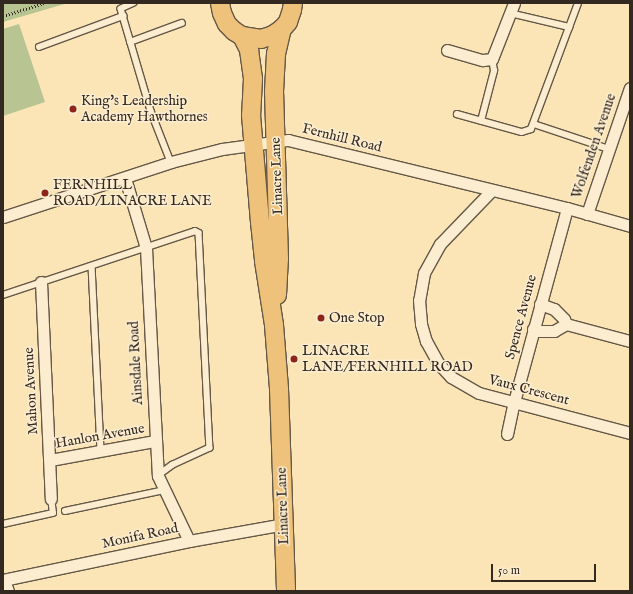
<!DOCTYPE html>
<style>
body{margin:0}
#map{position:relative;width:633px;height:594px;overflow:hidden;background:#fbe4b6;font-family:"IM FELL English",serif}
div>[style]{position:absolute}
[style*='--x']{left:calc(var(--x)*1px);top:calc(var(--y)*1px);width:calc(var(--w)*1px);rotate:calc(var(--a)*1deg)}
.green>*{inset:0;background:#b8c592}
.path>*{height:2.5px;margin-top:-1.25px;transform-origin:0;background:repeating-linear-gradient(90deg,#332920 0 1px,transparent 0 3px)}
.roads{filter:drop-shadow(1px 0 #655846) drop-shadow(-1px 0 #655846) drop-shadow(0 1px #655846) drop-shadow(0 -1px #655846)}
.service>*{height:5.5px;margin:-2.75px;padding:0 2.75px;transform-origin:2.75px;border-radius:2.75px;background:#fcedd0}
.minor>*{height:11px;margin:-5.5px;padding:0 5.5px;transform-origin:5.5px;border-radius:5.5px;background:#fcedd0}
.primary>*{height:18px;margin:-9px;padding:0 9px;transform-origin:9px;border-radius:9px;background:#eec27b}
.dots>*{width:11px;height:11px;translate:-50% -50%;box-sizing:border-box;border:2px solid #fcedd0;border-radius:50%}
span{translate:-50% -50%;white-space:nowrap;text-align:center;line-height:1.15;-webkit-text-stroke:3px #fcedd0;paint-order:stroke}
.poi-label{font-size:14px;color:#332920}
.left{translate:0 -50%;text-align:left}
.street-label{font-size:14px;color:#332920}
.frame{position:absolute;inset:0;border:4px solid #332920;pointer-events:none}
.scale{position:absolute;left:491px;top:564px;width:105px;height:18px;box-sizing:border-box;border:2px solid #332920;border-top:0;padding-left:5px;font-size:12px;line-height:14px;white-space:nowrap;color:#332920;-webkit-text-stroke:3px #fcedd0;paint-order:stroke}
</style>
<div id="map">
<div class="green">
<div style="clip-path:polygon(3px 3px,68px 3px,3px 22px)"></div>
<div style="clip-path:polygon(19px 24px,45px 102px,3px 116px,3px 29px)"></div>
</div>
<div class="path">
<div style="--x:3;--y:16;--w:43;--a:-17.6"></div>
</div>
<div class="roads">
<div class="service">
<div style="--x:134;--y:3;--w:14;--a:155"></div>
<div style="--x:121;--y:9;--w:106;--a:73.6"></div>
<div style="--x:151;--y:111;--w:55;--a:68.6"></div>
<div style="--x:510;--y:13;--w:61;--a:13.3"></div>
<div style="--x:130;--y:42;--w:55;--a:-20.1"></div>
<div style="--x:39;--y:47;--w:90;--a:-20.3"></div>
<div style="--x:457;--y:114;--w:67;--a:15.5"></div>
<div style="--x:522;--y:132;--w:9;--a:-18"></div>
<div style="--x:531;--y:129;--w:134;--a:-69.5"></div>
<div style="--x:481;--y:121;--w:52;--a:-75.4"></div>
<div style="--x:494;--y:71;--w:12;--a:-99"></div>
<div style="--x:534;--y:124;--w:79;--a:18.4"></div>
<div style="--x:92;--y:266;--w:185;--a:87.2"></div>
<div style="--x:3;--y:295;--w:202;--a:-18.4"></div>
<div style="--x:195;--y:231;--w:4;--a:27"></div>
<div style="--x:199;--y:233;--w:215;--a:87.1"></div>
<div style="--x:210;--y:448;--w:41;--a:155.3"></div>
<div style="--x:173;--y:465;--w:19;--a:144"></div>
<div style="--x:65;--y:511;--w:102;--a:-11.9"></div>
<div style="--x:3;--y:524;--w:51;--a:-12.4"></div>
<div style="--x:53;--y:513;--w:14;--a:-98"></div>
</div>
<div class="minor">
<div style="--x:447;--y:50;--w:37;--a:16"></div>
<div style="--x:483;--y:60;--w:9;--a:-6"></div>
<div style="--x:492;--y:59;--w:60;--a:-68.6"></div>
<div style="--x:125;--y:178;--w:73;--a:73.3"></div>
<div style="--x:146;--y:248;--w:228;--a:87"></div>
<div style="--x:158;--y:476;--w:72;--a:64.5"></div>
<div style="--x:492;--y:190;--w:75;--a:133.9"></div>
<div style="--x:440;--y:244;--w:33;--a:119"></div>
<div style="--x:424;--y:273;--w:27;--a:100"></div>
<div style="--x:419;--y:300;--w:24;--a:85"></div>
<div style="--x:421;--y:324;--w:18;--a:74"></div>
<div style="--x:426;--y:341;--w:26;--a:61"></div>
<div style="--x:439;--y:364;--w:18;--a:47"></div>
<div style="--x:451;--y:377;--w:32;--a:30"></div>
<div style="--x:479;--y:393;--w:156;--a:14.8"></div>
<div style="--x:587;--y:214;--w:133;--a:-71.2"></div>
<div style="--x:3;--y:217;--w:177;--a:-18.1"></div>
<div style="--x:171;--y:162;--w:53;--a:-14.3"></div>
<div style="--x:222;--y:149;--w:67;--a:-7.8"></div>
<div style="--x:288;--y:140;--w:287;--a:13.7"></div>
<div style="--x:567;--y:208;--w:66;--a:15.9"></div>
<div style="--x:41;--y:282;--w:217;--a:87.4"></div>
<div style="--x:540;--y:304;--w:15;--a:20"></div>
<div style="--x:554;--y:309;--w:14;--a:45"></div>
<div style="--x:564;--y:319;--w:5;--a:68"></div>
<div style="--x:533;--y:329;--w:6;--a:18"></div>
<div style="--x:539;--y:331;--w:15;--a:0"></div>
<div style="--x:554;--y:331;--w:14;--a:-30"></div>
<div style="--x:566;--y:324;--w:66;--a:14.9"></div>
<div style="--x:507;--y:434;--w:33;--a:-78"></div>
<div style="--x:514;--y:402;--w:201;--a:-74.7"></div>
<div style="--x:50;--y:460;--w:107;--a:-10.3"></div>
<div style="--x:3;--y:580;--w:190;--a:-11.8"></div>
<div style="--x:189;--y:541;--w:97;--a:-10.1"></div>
<div style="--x:4;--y:580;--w:12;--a:70"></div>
</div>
<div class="primary">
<div style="--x:220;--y:3;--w:10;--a:79"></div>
<div style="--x:222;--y:13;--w:12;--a:66"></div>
<div style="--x:227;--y:24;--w:10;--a:45"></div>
<div style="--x:234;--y:31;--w:9;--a:32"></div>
<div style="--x:242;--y:36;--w:19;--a:9"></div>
<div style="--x:261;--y:39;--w:13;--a:-18"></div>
<div style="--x:273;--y:35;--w:11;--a:-34"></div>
<div style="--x:282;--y:29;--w:9;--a:-49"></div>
<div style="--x:288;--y:22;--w:13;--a:-72"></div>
<div style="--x:292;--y:10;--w:7;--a:-82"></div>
<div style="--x:242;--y:36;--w:16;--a:63"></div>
<div style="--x:249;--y:50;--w:29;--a:82"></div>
<div style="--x:253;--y:79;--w:36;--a:93"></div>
<div style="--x:251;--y:115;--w:107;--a:85.2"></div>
<div style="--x:260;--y:222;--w:39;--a:84"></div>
<div style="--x:264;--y:261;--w:65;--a:81.1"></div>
<div style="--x:274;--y:325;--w:64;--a:85.5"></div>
<div style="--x:279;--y:389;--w:202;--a:88"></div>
<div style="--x:277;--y:295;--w:36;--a:-87"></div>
<div style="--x:279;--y:259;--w:167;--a:-91.7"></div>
<div style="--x:274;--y:92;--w:38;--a:-87"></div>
<div style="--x:276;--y:54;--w:26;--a:-77"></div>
</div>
</div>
<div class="dots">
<div style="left:73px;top:109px;background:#8f2418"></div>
<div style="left:45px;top:193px;background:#8f2418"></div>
<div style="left:321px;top:318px;background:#8f2418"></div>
<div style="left:294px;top:359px;background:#8f2418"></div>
</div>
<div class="poi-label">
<span class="left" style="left:81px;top:109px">King's Leadership<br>Academy Hawthornes</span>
<span class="left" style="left:53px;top:193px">FERNHILL<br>ROAD/LINACRE LANE</span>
<span class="left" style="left:329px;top:318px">One Stop</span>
<span class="left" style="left:302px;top:359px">LINACRE<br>LANE/FERNHILL ROAD</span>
</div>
<div class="street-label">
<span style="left:342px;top:138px;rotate:14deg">Fernhill Road</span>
<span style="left:594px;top:146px;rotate:-71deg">Wolfenden Avenue</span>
<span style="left:277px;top:176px;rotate:-92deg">Linacre Lane</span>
<span style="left:521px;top:317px;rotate:-75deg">Spence Avenue</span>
<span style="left:136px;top:363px;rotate:-93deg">Ainsdale Road</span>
<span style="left:529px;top:390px;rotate:15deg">Vaux Crescent</span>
<span style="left:31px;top:391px;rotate:-93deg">Mahon Avenue</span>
<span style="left:100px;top:436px;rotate:-10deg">Hanlon Avenue</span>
<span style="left:283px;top:506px;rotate:-92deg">Linacre Lane</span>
<span style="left:140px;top:536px;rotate:-12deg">Monifa Road</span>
</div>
<div class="frame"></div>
<div class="scale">50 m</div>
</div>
